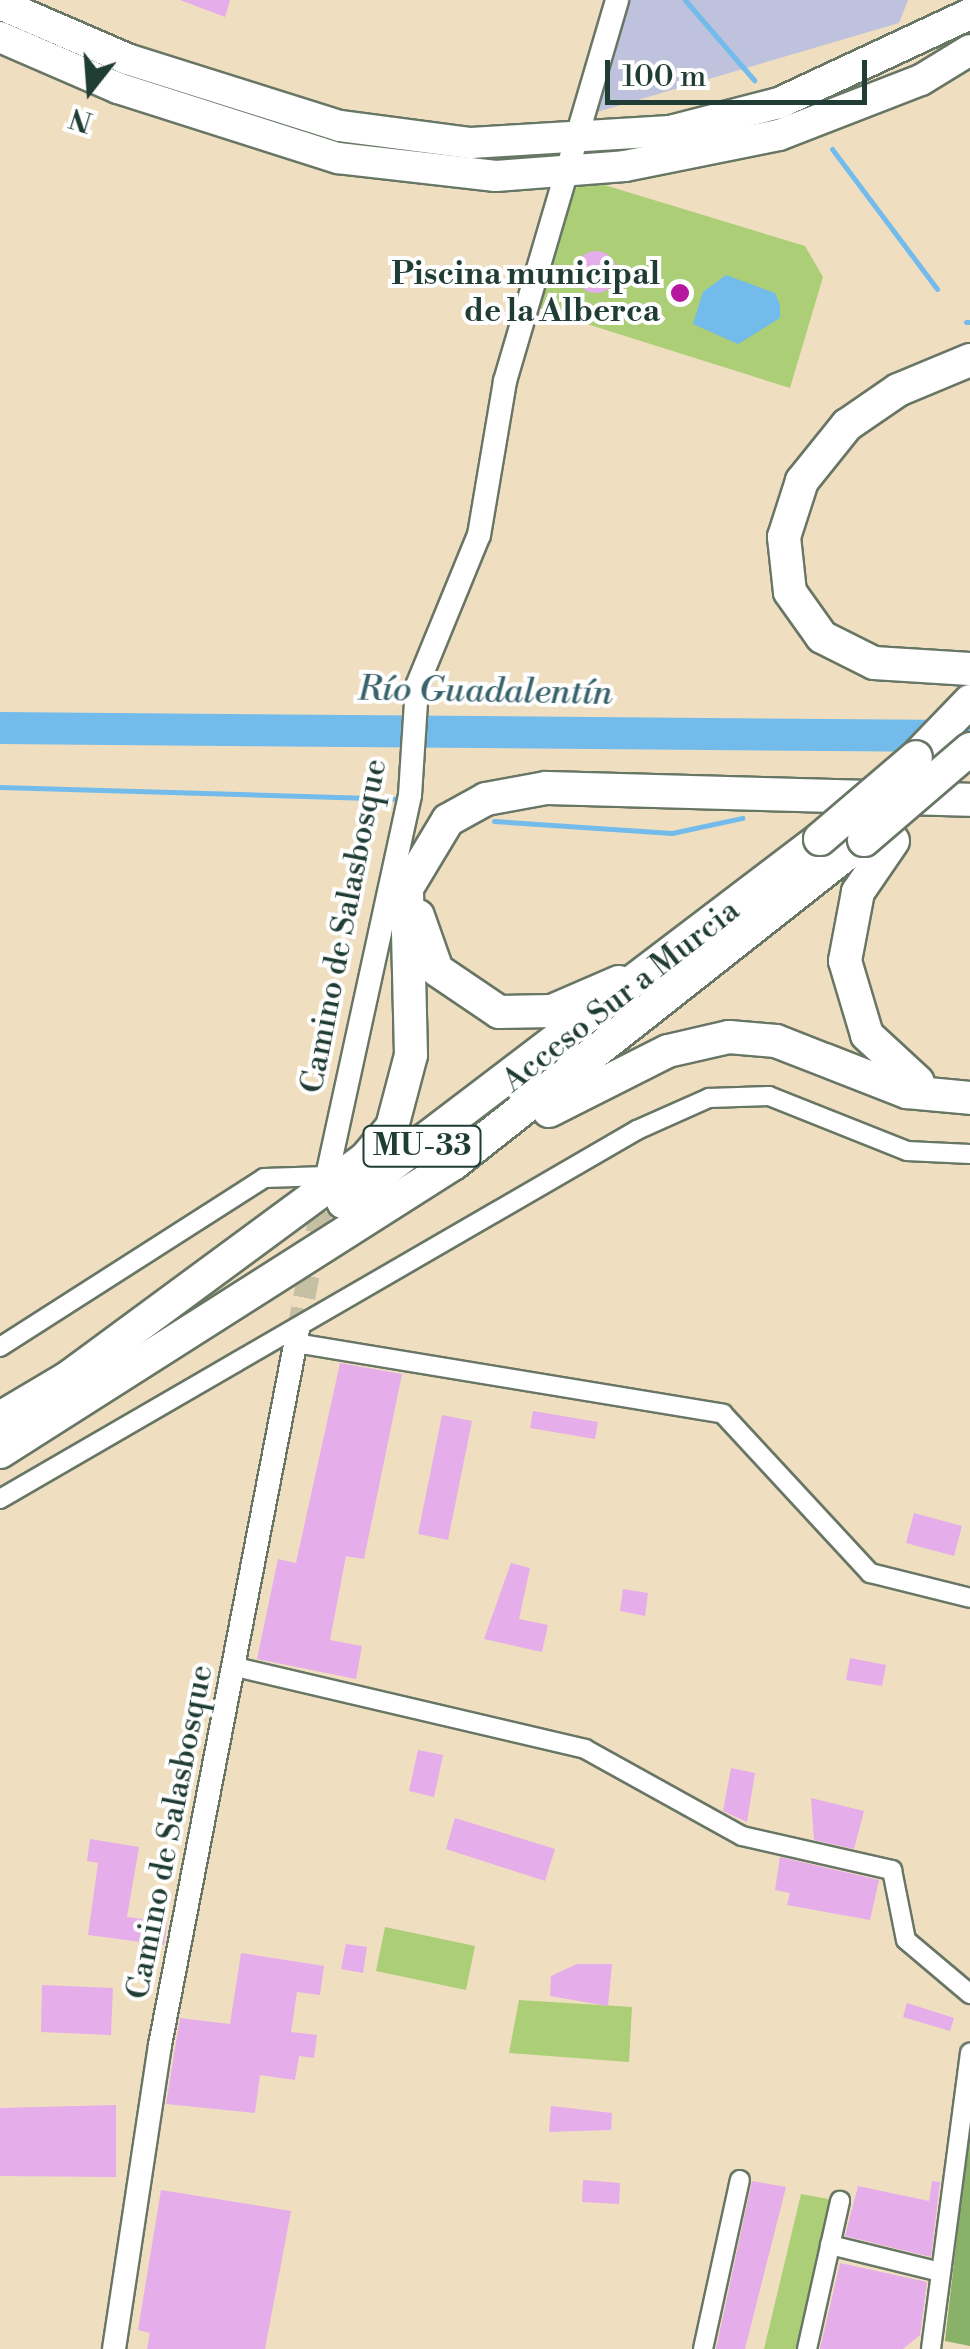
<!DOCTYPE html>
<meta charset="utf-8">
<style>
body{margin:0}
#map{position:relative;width:970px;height:2349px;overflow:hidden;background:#efdfc0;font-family:"Libre Bodoni",serif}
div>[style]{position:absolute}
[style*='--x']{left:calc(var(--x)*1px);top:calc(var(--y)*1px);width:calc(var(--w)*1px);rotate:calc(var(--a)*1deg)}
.industrial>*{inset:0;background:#bfc2dd}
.green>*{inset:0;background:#acce77}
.forest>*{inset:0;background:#89b168}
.water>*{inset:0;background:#73bbeb}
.stream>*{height:5px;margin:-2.5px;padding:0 2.5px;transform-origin:2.5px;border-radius:2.5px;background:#73bbeb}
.river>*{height:32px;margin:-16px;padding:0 16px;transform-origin:16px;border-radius:16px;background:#73bbeb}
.building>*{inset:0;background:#e5adea}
.round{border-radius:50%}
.tertiary-tunnel>*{height:22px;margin-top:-11px;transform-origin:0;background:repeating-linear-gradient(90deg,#c5bfa4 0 22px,transparent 0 33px)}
.roads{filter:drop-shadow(2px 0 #687665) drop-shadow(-2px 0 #687665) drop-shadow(0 2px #687665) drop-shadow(0 -2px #687665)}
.minor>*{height:18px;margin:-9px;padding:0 9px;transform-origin:9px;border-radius:9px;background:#fff}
.tertiary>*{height:22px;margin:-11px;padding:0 11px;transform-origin:11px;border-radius:11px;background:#fff}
.primary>*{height:30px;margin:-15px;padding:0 15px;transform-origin:15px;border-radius:15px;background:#fff}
.motorway>*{height:32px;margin:-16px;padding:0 16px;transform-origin:16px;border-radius:16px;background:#fff}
.bridges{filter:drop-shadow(2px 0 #687665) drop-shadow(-2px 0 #687665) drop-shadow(0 2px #687665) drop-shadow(0 -2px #687665)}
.motorway-bridge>*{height:32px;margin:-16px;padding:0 16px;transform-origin:16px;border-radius:16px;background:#fff}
.dots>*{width:28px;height:28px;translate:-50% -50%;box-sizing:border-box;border:5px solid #fff;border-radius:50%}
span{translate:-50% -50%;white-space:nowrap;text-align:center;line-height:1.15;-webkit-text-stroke:8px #fff;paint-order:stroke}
.shield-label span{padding:2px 8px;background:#fff;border:2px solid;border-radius:8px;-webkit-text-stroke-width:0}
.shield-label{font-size:30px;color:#1f3d34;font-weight:700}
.poi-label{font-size:32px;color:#1f3d34;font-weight:700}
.right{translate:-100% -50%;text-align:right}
.street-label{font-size:32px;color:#1f3d34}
.water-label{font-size:35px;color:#38636b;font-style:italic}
.north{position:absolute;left:40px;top:40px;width:100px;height:100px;-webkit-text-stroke:8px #fff;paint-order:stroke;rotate:197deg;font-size:28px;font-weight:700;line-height:40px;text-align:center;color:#1f3d34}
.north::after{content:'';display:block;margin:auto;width:35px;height:45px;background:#1f3d34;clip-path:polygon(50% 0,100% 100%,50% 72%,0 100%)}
.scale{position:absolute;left:605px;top:60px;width:262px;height:45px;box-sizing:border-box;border:5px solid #1f3d34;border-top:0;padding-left:12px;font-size:30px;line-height:35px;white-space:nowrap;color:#1f3d34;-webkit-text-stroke:8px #fff;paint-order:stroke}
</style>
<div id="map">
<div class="industrial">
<div style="clip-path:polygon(627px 0,908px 0,899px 23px,597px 112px)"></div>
</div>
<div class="green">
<div style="clip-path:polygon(588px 180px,805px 246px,823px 277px,790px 388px,536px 308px,572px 191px)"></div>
<div style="clip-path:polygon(385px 1927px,475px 1946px,466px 1990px,376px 1971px)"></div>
<div style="clip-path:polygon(519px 2000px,632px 2007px,629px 2062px,509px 2053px)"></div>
<div style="clip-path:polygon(801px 2194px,834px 2200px,800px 2349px,764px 2349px)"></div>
</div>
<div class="forest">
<div style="clip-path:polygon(970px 2123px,970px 2346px,945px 2341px)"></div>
</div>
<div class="water">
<div style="clip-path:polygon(726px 275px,775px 293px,780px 305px,780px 318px,738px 344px,693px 324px,703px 292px)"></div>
</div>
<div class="stream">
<div style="--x:685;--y:0;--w:106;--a:49.2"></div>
<div style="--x:832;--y:149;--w:175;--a:53.1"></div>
<div style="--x:966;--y:322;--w:4;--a:0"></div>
<div style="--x:0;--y:787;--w:396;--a:1.7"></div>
<div style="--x:494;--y:821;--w:178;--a:3.9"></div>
<div style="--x:672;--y:833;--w:72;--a:-12.1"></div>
</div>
<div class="river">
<div style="--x:0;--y:728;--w:956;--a:0.48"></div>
</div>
<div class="building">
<div style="clip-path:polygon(180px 0,230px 0,225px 17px)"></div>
<div class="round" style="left:575px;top:251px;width:42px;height:42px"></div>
<div style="clip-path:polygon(340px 1363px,402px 1374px,364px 1559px,346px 1556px,330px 1640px,362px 1646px,356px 1679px,257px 1659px,278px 1559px,296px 1563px)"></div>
<div style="clip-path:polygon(533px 1411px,598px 1422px,595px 1439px,530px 1428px)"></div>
<div style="clip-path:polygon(442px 1415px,472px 1421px,448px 1540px,418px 1534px)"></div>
<div style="clip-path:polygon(914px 1513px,962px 1526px,954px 1556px,906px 1543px)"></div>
<div style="clip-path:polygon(511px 1563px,530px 1568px,519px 1619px,548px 1625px,542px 1652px,484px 1639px)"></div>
<div style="clip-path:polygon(623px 1589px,648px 1593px,645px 1616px,620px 1611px)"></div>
<div style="clip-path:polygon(850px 1658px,886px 1665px,882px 1686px,846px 1680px)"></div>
<div style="clip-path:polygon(418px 1750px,443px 1755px,434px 1797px,409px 1791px)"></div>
<div style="clip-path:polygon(731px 1768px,755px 1773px,747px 1822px,723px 1811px)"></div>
<div style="clip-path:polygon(811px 1798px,864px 1811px,854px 1849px,814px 1840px)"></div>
<div style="clip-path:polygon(455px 1818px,555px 1849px,545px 1881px,446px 1849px)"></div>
<div style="clip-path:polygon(90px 1839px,139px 1847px,127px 1917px,167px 1922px,164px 1945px,88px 1935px,98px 1863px,87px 1861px)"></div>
<div style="clip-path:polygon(780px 1857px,879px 1880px,870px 1920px,787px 1905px,790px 1893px,775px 1890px)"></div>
<div style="clip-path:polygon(346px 1944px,367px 1947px,363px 1973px,341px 1969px)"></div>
<div style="clip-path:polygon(241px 1953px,324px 1966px,320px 1995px,297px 1992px,291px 2032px,317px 2035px,314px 2058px,299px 2056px,295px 2080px,260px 2075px,255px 2113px,166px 2104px,180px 2018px,230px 2024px)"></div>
<div style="clip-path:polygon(577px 1964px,612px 1964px,608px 2006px,550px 1996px,551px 1976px)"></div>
<div style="clip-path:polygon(42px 1985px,113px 1988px,111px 2035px,41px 2032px)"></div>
<div style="clip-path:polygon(907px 2003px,954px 2018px,950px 2031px,903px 2017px)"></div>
<div style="clip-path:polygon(116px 2105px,116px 2177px,0 2176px,0 2108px)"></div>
<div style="clip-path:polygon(551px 2106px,612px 2113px,611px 2130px,549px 2132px)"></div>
<div style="clip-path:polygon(583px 2180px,620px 2183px,619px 2204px,582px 2202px)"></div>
<div style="clip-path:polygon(752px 2181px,786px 2187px,745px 2349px,716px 2349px)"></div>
<div style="clip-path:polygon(932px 2181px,940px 2182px,931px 2257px,845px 2236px,858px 2186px,929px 2201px)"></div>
<div style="clip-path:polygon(161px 2190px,291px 2211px,265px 2349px,147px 2349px,150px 2333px,138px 2330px)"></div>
<div style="clip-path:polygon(840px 2263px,927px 2282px,920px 2335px,903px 2349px,820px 2349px)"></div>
</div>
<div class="tertiary-tunnel">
<div style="--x:298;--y:1330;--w:148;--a:-79.1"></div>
</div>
<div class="roads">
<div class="minor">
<div style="--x:296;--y:1343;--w:433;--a:9.4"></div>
<div style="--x:723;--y:1414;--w:217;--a:47.2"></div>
<div style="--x:870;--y:1573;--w:103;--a:14"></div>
<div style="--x:0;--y:1347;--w:313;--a:-32.6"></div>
<div style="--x:264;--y:1178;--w:63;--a:-1.8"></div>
<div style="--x:0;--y:1499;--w:736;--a:-30.08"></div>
<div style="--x:637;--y:1130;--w:79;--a:-24"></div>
<div style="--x:709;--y:1098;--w:60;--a:-1.9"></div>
<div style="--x:769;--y:1096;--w:149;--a:21.7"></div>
<div style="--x:907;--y:1151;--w:63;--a:2.7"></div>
<div style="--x:236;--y:1667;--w:359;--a:13.2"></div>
<div style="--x:585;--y:1749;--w:179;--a:29"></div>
<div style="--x:742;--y:1836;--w:154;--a:12.8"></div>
<div style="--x:892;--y:1870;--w:71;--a:78.7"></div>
<div style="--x:906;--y:1940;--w:84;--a:40.2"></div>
<div style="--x:830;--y:2245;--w:114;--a:13.7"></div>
<div style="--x:703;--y:2349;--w:173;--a:-77.7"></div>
<div style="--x:807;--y:2349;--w:152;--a:-77.4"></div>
<div style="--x:931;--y:2349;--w:299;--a:-82.5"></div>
</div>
<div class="tertiary">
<div style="--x:327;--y:1176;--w:390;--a:-77.7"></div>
<div style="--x:410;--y:795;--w:109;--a:-86.3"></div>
<div style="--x:417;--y:686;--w:163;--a:-67.7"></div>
<div style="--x:479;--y:535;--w:156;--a:-80.4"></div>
<div style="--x:505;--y:381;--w:397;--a:-73.6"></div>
<div style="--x:114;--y:2349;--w:307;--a:-81.4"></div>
<div style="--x:160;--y:2045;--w:728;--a:-79.08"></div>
</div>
<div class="primary">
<div style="--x:0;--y:4;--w:138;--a:23.4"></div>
<div style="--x:127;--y:59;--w:223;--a:17.5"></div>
<div style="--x:340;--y:126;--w:132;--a:7.4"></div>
<div style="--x:471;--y:143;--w:199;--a:-3.5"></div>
<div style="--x:670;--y:131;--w:113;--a:-14.4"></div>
<div style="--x:779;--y:103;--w:211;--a:-25"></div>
<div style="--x:0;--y:37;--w:129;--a:23.4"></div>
<div style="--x:118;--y:88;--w:231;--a:17.7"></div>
<div style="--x:338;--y:158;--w:159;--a:6.5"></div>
<div style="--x:496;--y:176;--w:129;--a:-4.4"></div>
<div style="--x:625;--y:166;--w:157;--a:-11.4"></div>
<div style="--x:779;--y:135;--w:152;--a:-21.2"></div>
<div style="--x:921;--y:80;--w:57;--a:-31.5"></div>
</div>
<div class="motorway">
<div style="--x:970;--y:360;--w:78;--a:157.4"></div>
<div style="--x:898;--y:390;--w:62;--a:145.5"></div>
<div style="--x:847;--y:425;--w:72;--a:128.8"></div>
<div style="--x:802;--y:481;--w:59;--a:107.8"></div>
<div style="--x:784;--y:537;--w:55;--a:83.8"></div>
<div style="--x:790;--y:592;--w:55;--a:54.6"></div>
<div style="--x:822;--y:637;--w:58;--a:26.6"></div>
<div style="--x:874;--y:663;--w:96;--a:3.6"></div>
<div style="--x:916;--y:757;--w:78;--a:-46"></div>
<div style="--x:893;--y:841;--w:62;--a:124.5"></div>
<div style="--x:858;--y:892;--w:70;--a:100.7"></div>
<div style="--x:845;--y:961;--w:77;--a:73.4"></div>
<div style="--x:867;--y:1035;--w:69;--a:42.7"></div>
<div style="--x:418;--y:916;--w:57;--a:70.6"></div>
<div style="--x:437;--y:970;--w:75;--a:34.1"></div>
<div style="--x:499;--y:1012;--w:53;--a:-1.1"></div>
<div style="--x:552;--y:1011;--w:73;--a:-23.4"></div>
<div style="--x:549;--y:1111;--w:133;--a:-26.8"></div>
<div style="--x:668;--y:1051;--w:63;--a:-12.9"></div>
<div style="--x:729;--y:1037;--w:47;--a:4.9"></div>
<div style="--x:776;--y:1041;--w:141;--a:21.3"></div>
<div style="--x:907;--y:1092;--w:63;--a:5.4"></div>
<div style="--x:343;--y:1202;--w:599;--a:-37.27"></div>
<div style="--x:65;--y:1380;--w:373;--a:-36.4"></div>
<div style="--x:365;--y:1159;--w:42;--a:-49.8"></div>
<div style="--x:392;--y:1127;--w:74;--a:-75.2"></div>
<div style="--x:411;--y:1055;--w:167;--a:-91.4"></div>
<div style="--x:407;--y:888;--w:79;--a:-58.9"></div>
<div style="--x:448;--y:820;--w:43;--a:-28.9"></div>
<div style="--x:486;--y:799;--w:61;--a:-10.4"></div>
<div style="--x:546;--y:788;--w:424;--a:1.6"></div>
<div style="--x:0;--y:1418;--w:96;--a:-30.6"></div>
<div style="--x:0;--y:1452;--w:537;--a:-32.45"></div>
<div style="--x:453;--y:1164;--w:523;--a:-38.25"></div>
</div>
</div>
<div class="bridges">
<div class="motorway-bridge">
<div style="--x:820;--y:839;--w:126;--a:-40.5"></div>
<div style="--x:864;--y:840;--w:140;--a:-40.6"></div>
</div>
</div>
<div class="dots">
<div style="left:680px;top:293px;background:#b5179e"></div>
</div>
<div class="shield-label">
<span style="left:422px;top:1146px">MU-33</span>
</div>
<div class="poi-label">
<span class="right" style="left:660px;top:293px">Piscina municipal<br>de la Alberca</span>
</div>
<div class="street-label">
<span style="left:344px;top:926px;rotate:-79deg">Camino de Salasbosque</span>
<span style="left:621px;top:996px;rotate:-38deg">Acceso Sur a Murcia</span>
<span style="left:170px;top:1832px;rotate:-79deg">Camino de Salasbosque</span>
</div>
<div class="water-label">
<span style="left:485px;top:692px;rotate:1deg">Río Guadalentín</span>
</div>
<div class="north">N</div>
<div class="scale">100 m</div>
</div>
